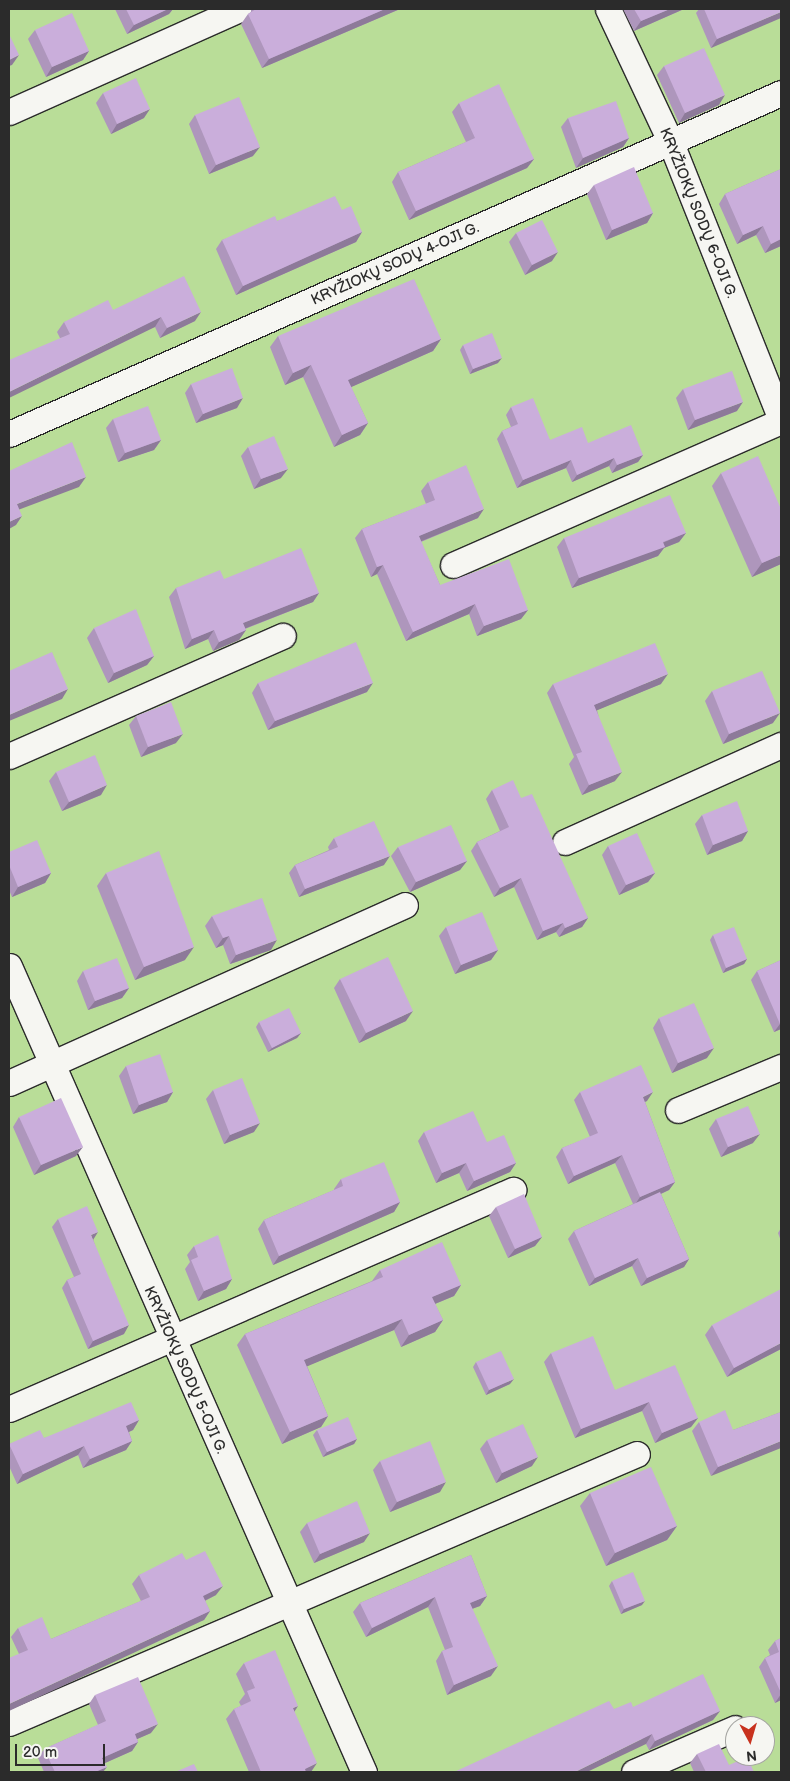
<!DOCTYPE html>
<meta charset="utf-8">
<style>
body{margin:0}
#map{position:relative;width:790px;height:1781px;overflow:hidden;background:#e9e0eb;font-family:"Balsamiq Sans",sans-serif}
div>[style]{position:absolute}
[style*='--x']{left:calc(var(--x)*1px);top:calc(var(--y)*1px);width:calc(var(--w)*1px);rotate:calc(var(--a)*1deg)}
.green>*{inset:0;background:#b9dd98}
.roads{filter:drop-shadow(1px 0 #2b2b2b) drop-shadow(-1px 0 #2b2b2b) drop-shadow(0 1px #2b2b2b) drop-shadow(0 -1px #2b2b2b)}
.street>*{height:25px;margin:-12.5px;padding:0 12.5px;transform-origin:12.5px;border-radius:12.5px;background:#f6f6f2}
.wall>*{inset:0;background:#ae96bc}
.shaded-wall>*{inset:0;background:#8d7a99}
.building>*{inset:0;background:#caaedb}
span{translate:-50% -50%;white-space:nowrap;text-align:center;line-height:1.15;-webkit-text-stroke:5px #f6f6f2;paint-order:stroke}
.street-label{font-size:15px;color:#2b2b2b}
.frame{position:absolute;inset:0;border:10px solid #2b2b2b;pointer-events:none}
.north{position:absolute;left:725px;top:1716px;width:50px;height:50px;box-sizing:border-box;background:#f6f6f2;border:1px solid #a5a5a2;border-radius:50%;rotate:174deg;font-size:14px;font-weight:700;line-height:20px;text-align:center;color:#2b2b2b}
.north::after{content:'';display:block;margin:auto;width:18px;height:22px;background:#c8321e;clip-path:polygon(50% 0,100% 100%,50% 72%,0 100%)}
.scale{position:absolute;left:15px;top:1744px;width:90px;height:22px;box-sizing:border-box;border:2px solid #2b2b2b;border-top:0;padding-left:6px;font-size:15px;line-height:18px;white-space:nowrap;color:#2b2b2b;-webkit-text-stroke:4px #f6f6f2;paint-order:stroke}
</style>
<div id="map">
<div class="green">
<div style="clip-path:polygon(evenodd,9px 9px,781px 9px,781px 1772px,9px 1772px,9px 9px,735px 1726px,765px 1726px,765px 1756px,735px 1756px,735px 1726px)"></div>
</div>
<div class="roads">
<div class="street">
<div style="--x:608;--y:9;--w:148;--a:64.8"></div>
<div style="--x:671;--y:143;--w:297;--a:68.3"></div>
<div style="--x:9;--y:112;--w:252;--a:-24.1"></div>
<div style="--x:9;--y:434;--w:844;--a:-23.83"></div>
<div style="--x:453;--y:565;--w:358;--a:-23.7"></div>
<div style="--x:9;--y:756;--w:299;--a:-23.7"></div>
<div style="--x:565;--y:842;--w:237;--a:-24.2"></div>
<div style="--x:9;--y:966;--w:881;--a:66.23"></div>
<div style="--x:9;--y:1083;--w:434;--a:-24.2"></div>
<div style="--x:678;--y:1110;--w:112;--a:-22.7"></div>
<div style="--x:9;--y:1409;--w:550;--a:-23.49"></div>
<div style="--x:9;--y:1723;--w:683;--a:-23.19"></div>
<div style="--x:634;--y:1772;--w:110;--a:-23.5"></div>
</div>
</div>
<div class="wall">
<div style="clip-path:polygon(115px 9px,173px 9px,169px 14px,127px 34px)"></div>
<div style="clip-path:polygon(251px 9px,400px 9px,262px 68px,241px 24px,248px 14px,251px 12px)"></div>
<div style="clip-path:polygon(623px 9px,684px 9px,634px 31px)"></div>
<div style="clip-path:polygon(699px 9px,781px 9px,711px 48px,696px 13px)"></div>
<div style="clip-path:polygon(35px 30px,89px 51px,83px 60px,46px 77px,28px 39px)"></div>
<div style="clip-path:polygon(664px 66px,719px 105px,679px 123px,657px 75px)"></div>
<div style="clip-path:polygon(103px 93px,144px 118px,111px 134px,96px 103px)"></div>
<div style="clip-path:polygon(459px 103px,534px 159px,527px 168px,409px 220px,392px 182px,398px 172px,466px 142px,452px 112px)"></div>
<div style="clip-path:polygon(195px 115px,253px 156px,209px 174px,189px 124px)"></div>
<div style="clip-path:polygon(568px 118px,629px 138px,623px 147px,576px 168px,561px 127px)"></div>
<div style="clip-path:polygon(781px 169px,781px 246px,765px 253px,756px 235px,737px 244px,719px 204px,725px 194px)"></div>
<div style="clip-path:polygon(594px 185px,653px 213px,647px 223px,606px 240px,587px 194px)"></div>
<div style="clip-path:polygon(342px 210px,362px 232px,356px 242px,236px 295px,216px 249px,222px 240px,277px 221px)"></div>
<div style="clip-path:polygon(516px 233px,552px 261px,525px 275px,509px 242px)"></div>
<div style="clip-path:polygon(113px 310px,195px 321px,160px 338px,155px 327px,60px 338px,57px 332px,64px 322px)"></div>
<div style="clip-path:polygon(278px 336px,441px 339px,433px 351px,351px 387px,368px 423px,360px 435px,334px 447px,303px 377px,285px 385px,270px 347px)"></div>
<div style="clip-path:polygon(463px 345px,498px 363px,470px 374px,460px 350px)"></div>
<div style="clip-path:polygon(191px 384px,237px 408px,196px 423px,185px 393px)"></div>
<div style="clip-path:polygon(683px 389px,737px 411px,688px 430px,676px 398px)"></div>
<div style="clip-path:polygon(511px 407px,550px 440px,588px 443px,643px 455px,638px 462px,612px 473px,609px 466px,572px 482px,566px 468px,517px 488px,497px 439px,502px 431px,511px 427px,506px 415px)"></div>
<div style="clip-path:polygon(113px 419px,161px 440px,154px 450px,118px 462px,106px 428px)"></div>
<div style="clip-path:polygon(248px 447px,281px 478px,254px 489px,241px 456px)"></div>
<div style="clip-path:polygon(721px 473px,781px 564px,752px 577px,712px 486px)"></div>
<div style="clip-path:polygon(428px 482px,478px 518px,421px 542px,440px 585px,528px 610px,521px 619px,477px 636px,469px 614px,406px 641px,377px 574px,371px 577px,355px 538px,362px 529px,426px 504px,421px 491px)"></div>
<div style="clip-path:polygon(686px 533px,679px 542px,664px 548px,658px 556px,572px 588px,557px 547px,564px 538px)"></div>
<div style="clip-path:polygon(224px 579px,319px 593px,313px 602px,245px 629px,246px 630px,239px 640px,213px 651px,208px 639px,185px 649px,169px 597px,176px 588px)"></div>
<div style="clip-path:polygon(94px 628px,154px 656px,147px 665px,108px 683px,87px 638px)"></div>
<div style="clip-path:polygon(258px 683px,367px 692px,268px 730px,252px 693px)"></div>
<div style="clip-path:polygon(553px 684px,661px 684px,597px 710px,615px 781px,582px 795px,569px 764px,574px 757px,547px 693px)"></div>
<div style="clip-path:polygon(712px 691px,773px 723px,723px 744px,705px 701px)"></div>
<div style="clip-path:polygon(136px 716px,176px 743px,141px 757px,129px 725px)"></div>
<div style="clip-path:polygon(56px 772px,101px 795px,62px 811px,49px 781px)"></div>
<div style="clip-path:polygon(492px 790px,521px 798px,588px 918px,582px 927px,559px 937px,556px 932px,537px 940px,514px 887px,494px 897px,471px 851px,477px 842px,500px 831px,486px 799px)"></div>
<div style="clip-path:polygon(702px 815px,748px 831px,742px 841px,707px 855px,695px 824px)"></div>
<div style="clip-path:polygon(334px 838px,384px 865px,299px 897px,289px 873px,295px 865px,329px 850px,328px 847px)"></div>
<div style="clip-path:polygon(608px 846px,655px 873px,648px 882px,619px 895px,602px 855px)"></div>
<div style="clip-path:polygon(398px 847px,467px 861px,460px 870px,410px 892px,391px 856px)"></div>
<div style="clip-path:polygon(9px 852px,51px 873px,45px 883px,12px 897px,9px 890px)"></div>
<div style="clip-path:polygon(106px 873px,185px 960px,135px 980px,97px 886px)"></div>
<div style="clip-path:polygon(212px 916px,271px 950px,230px 964px,223px 945px,216px 948px,205px 926px)"></div>
<div style="clip-path:polygon(446px 927px,498px 950px,491px 960px,455px 974px,439px 936px)"></div>
<div style="clip-path:polygon(713px 935px,747px 959px,744px 964px,723px 973px,710px 940px)"></div>
<div style="clip-path:polygon(781px 960px,781px 1029px,774px 1032px,751px 980px,757px 971px)"></div>
<div style="clip-path:polygon(83px 971px,129px 988px,122px 998px,88px 1010px,77px 981px)"></div>
<div style="clip-path:polygon(340px 979px,406px 1021px,359px 1043px,334px 988px)"></div>
<div style="clip-path:polygon(659px 1018px,707px 1058px,672px 1073px,653px 1028px)"></div>
<div style="clip-path:polygon(259px 1022px,301px 1033px,297px 1038px,268px 1052px,256px 1027px)"></div>
<div style="clip-path:polygon(126px 1066px,173px 1092px,167px 1102px,133px 1114px,119px 1076px)"></div>
<div style="clip-path:polygon(213px 1090px,254px 1132px,224px 1144px,206px 1099px)"></div>
<div style="clip-path:polygon(580px 1092px,647px 1101px,645px 1102px,675px 1182px,669px 1190px,661px 1194px,689px 1259px,684px 1267px,641px 1286px,632px 1266px,589px 1286px,568px 1239px,574px 1231px,633px 1204px,615px 1163px,568px 1184px,556px 1157px,562px 1148px,590px 1137px,574px 1100px)"></div>
<div style="clip-path:polygon(19px 1117px,76px 1156px,34px 1175px,13px 1127px)"></div>
<div style="clip-path:polygon(716px 1119px,753px 1143px,721px 1157px,709px 1129px)"></div>
<div style="clip-path:polygon(424px 1132px,487px 1142px,516px 1163px,510px 1172px,467px 1191px,459px 1173px,436px 1183px,418px 1141px)"></div>
<div style="clip-path:polygon(341px 1179px,400px 1202px,394px 1212px,273px 1265px,258px 1229px,264px 1220px,334px 1190px,334px 1189px)"></div>
<div style="clip-path:polygon(496px 1207px,542px 1237px,535px 1246px,508px 1258px,489px 1216px)"></div>
<div style="clip-path:polygon(58px 1219px,93px 1239px,124px 1334px,88px 1349px,62px 1288px,67px 1280px,74px 1277px,52px 1227px)"></div>
<div style="clip-path:polygon(781px 1228px,781px 1241px,778px 1233px)"></div>
<div style="clip-path:polygon(194px 1246px,232px 1279px,226px 1289px,198px 1301px,185px 1269px,190px 1262px,187px 1255px)"></div>
<div style="clip-path:polygon(380px 1270px,461px 1285px,454px 1296px,435px 1304px,443px 1320px,435px 1332px,401px 1347px,394px 1330px,307px 1366px,328px 1416px,321px 1427px,282px 1444px,237px 1345px,245px 1334px,372px 1281px)"></div>
<div style="clip-path:polygon(712px 1325px,781px 1349px,727px 1377px,705px 1335px)"></div>
<div style="clip-path:polygon(551px 1353px,615px 1390px,698px 1418px,691px 1427px,655px 1443px,642px 1411px,575px 1438px,544px 1362px)"></div>
<div style="clip-path:polygon(476px 1362px,510px 1384px,486px 1395px,473px 1367px)"></div>
<div style="clip-path:polygon(781px 1412px,711px 1476px,692px 1431px,699px 1422px,733px 1430px)"></div>
<div style="clip-path:polygon(139px 1420px,133px 1430px,129px 1432px,132px 1441px,126px 1450px,83px 1468px,78px 1455px,17px 1484px,9px 1466px,9px 1444px,44px 1438px)"></div>
<div style="clip-path:polygon(317px 1430px,357px 1439px,354px 1444px,323px 1457px,313px 1435px)"></div>
<div style="clip-path:polygon(487px 1440px,532px 1466px,496px 1483px,480px 1449px)"></div>
<div style="clip-path:polygon(380px 1461px,440px 1492px,390px 1512px,373px 1470px)"></div>
<div style="clip-path:polygon(590px 1493px,677px 1526px,667px 1540px,606px 1566px,580px 1506px)"></div>
<div style="clip-path:polygon(307px 1523px,364px 1542px,314px 1563px,300px 1532px)"></div>
<div style="clip-path:polygon(471px 1555px,487px 1596px,480px 1606px,472px 1609px,491px 1676px,447px 1695px,436px 1661px,442px 1651px,445px 1650px,428px 1607px,366px 1637px,353px 1612px,360px 1603px)"></div>
<div style="clip-path:polygon(186px 1560px,216px 1595px,205px 1601px,210px 1611px,204px 1620px,19px 1654px,11px 1637px,18px 1628px,51px 1639px,141px 1601px,132px 1584px,139px 1575px)"></div>
<div style="clip-path:polygon(612px 1581px,642px 1605px,621px 1614px,609px 1586px)"></div>
<div style="clip-path:polygon(781px 1638px,781px 1700px,775px 1703px,759px 1667px,765px 1658px,770px 1655px,768px 1650px,775px 1641px)"></div>
<div style="clip-path:polygon(244px 1663px,294px 1712px,311px 1772px,249px 1772px,226px 1719px,234px 1709px,241px 1706px,239px 1702px,245px 1694px,236px 1674px)"></div>
<div style="clip-path:polygon(95px 1695px,151px 1733px,137px 1739px,138px 1742px,132px 1751px,105px 1763px,103px 1772px,44px 1772px,38px 1758px,44px 1749px,98px 1725px,89px 1704px)"></div>
<div style="clip-path:polygon(633px 1707px,720px 1711px,713px 1720px,649px 1750px,646px 1744px,614px 1709px)"></div>
<div style="clip-path:polygon(697px 1754px,729px 1765px,754px 1772px,694px 1772px,690px 1763px)"></div>
</div>
<div class="shaded-wall">
<div style="clip-path:polygon(168px 9px,173px 9px,169px 14px,127px 34px,134px 25px)"></div>
<div style="clip-path:polygon(385px 9px,400px 9px,262px 68px,269px 59px)"></div>
<div style="clip-path:polygon(670px 9px,684px 9px,634px 31px,641px 21px)"></div>
<div style="clip-path:polygon(781px 12px,781px 18px,711px 48px,717px 39px)"></div>
<div style="clip-path:polygon(89px 51px,83px 60px,46px 77px,52px 67px)"></div>
<div style="clip-path:polygon(19px 55px,12px 65px,9px 66px,9px 60px)"></div>
<div style="clip-path:polygon(725px 95px,719px 105px,679px 123px,685px 113px)"></div>
<div style="clip-path:polygon(150px 109px,144px 118px,111px 134px,117px 124px)"></div>
<div style="clip-path:polygon(629px 138px,623px 147px,576px 168px,583px 158px)"></div>
<div style="clip-path:polygon(260px 147px,253px 156px,209px 174px,216px 165px)"></div>
<div style="clip-path:polygon(534px 159px,527px 168px,409px 220px,416px 211px)"></div>
<div style="clip-path:polygon(653px 213px,647px 223px,606px 240px,612px 230px)"></div>
<div style="clip-path:polygon(763px 226px,756px 235px,737px 244px,743px 235px)"></div>
<div style="clip-path:polygon(362px 232px,356px 242px,236px 295px,243px 286px)"></div>
<div style="clip-path:polygon(781px 239px,781px 246px,765px 253px,771px 244px)"></div>
<div style="clip-path:polygon(558px 252px,552px 261px,525px 275px,532px 265px)"></div>
<div style="clip-path:polygon(201px 312px,195px 321px,160px 338px,167px 328px)"></div>
<div style="clip-path:polygon(161px 317px,155px 327px,9px 398px,9px 392px)"></div>
<div style="clip-path:polygon(441px 339px,433px 351px,340px 392px,348px 380px)"></div>
<div style="clip-path:polygon(502px 358px,498px 363px,470px 374px,473px 369px)"></div>
<div style="clip-path:polygon(311px 365px,303px 377px,285px 385px,293px 373px)"></div>
<div style="clip-path:polygon(243px 398px,237px 408px,196px 423px,203px 414px)"></div>
<div style="clip-path:polygon(743px 402px,737px 411px,688px 430px,695px 420px)"></div>
<div style="clip-path:polygon(368px 423px,360px 435px,334px 447px,342px 435px)"></div>
<div style="clip-path:polygon(161px 440px,154px 450px,118px 462px,125px 453px)"></div>
<div style="clip-path:polygon(643px 455px,638px 462px,612px 473px,617px 465px)"></div>
<div style="clip-path:polygon(614px 458px,609px 466px,572px 482px,577px 475px)"></div>
<div style="clip-path:polygon(571px 460px,566px 468px,517px 488px,523px 480px)"></div>
<div style="clip-path:polygon(288px 469px,281px 478px,254px 489px,261px 479px)"></div>
<div style="clip-path:polygon(86px 477px,79px 487px,10px 513px,17px 504px)"></div>
<div style="clip-path:polygon(484px 509px,478px 518px,412px 545px,419px 536px)"></div>
<div style="clip-path:polygon(22px 516px,16px 525px,9px 529px,9px 522px)"></div>
<div style="clip-path:polygon(686px 533px,679px 542px,664px 548px,658px 556px,572px 588px,579px 578px)"></div>
<div style="clip-path:polygon(781px 555px,781px 564px,752px 577px,762px 563px)"></div>
<div style="clip-path:polygon(383px 565px,377px 574px,371px 577px,377px 567px)"></div>
<div style="clip-path:polygon(319px 593px,313px 602px,236px 632px,243px 623px)"></div>
<div style="clip-path:polygon(475px 604px,469px 614px,406px 641px,413px 632px)"></div>
<div style="clip-path:polygon(528px 610px,521px 619px,477px 636px,484px 626px)"></div>
<div style="clip-path:polygon(214px 630px,208px 639px,185px 649px,192px 639px)"></div>
<div style="clip-path:polygon(246px 630px,239px 640px,213px 651px,219px 642px)"></div>
<div style="clip-path:polygon(154px 656px,147px 665px,108px 683px,114px 673px)"></div>
<div style="clip-path:polygon(668px 674px,661px 684px,588px 714px,594px 705px)"></div>
<div style="clip-path:polygon(373px 683px,367px 692px,268px 730px,275px 721px)"></div>
<div style="clip-path:polygon(68px 689px,62px 699px,9px 721px,9px 715px)"></div>
<div style="clip-path:polygon(780px 713px,773px 723px,723px 744px,729px 734px)"></div>
<div style="clip-path:polygon(183px 734px,176px 743px,141px 757px,148px 747px)"></div>
<div style="clip-path:polygon(622px 772px,615px 781px,582px 795px,589px 785px)"></div>
<div style="clip-path:polygon(107px 785px,101px 795px,62px 811px,69px 802px)"></div>
<div style="clip-path:polygon(748px 831px,742px 841px,707px 855px,713px 845px)"></div>
<div style="clip-path:polygon(390px 856px,384px 865px,299px 897px,305px 889px)"></div>
<div style="clip-path:polygon(467px 861px,460px 870px,410px 892px,416px 882px)"></div>
<div style="clip-path:polygon(51px 873px,45px 883px,12px 897px,18px 887px)"></div>
<div style="clip-path:polygon(655px 873px,648px 882px,619px 895px,626px 885px)"></div>
<div style="clip-path:polygon(521px 878px,514px 887px,494px 897px,500px 888px)"></div>
<div style="clip-path:polygon(588px 918px,582px 927px,559px 937px,565px 928px)"></div>
<div style="clip-path:polygon(563px 923px,556px 932px,537px 940px,543px 931px)"></div>
<div style="clip-path:polygon(229px 936px,223px 945px,216px 948px,223px 938px)"></div>
<div style="clip-path:polygon(277px 940px,271px 950px,230px 964px,236px 955px)"></div>
<div style="clip-path:polygon(194px 947px,185px 960px,135px 980px,144px 967px)"></div>
<div style="clip-path:polygon(498px 950px,491px 960px,455px 974px,461px 965px)"></div>
<div style="clip-path:polygon(747px 959px,744px 964px,723px 973px,726px 968px)"></div>
<div style="clip-path:polygon(129px 988px,122px 998px,88px 1010px,95px 1001px)"></div>
<div style="clip-path:polygon(413px 1011px,406px 1021px,359px 1043px,366px 1033px)"></div>
<div style="clip-path:polygon(781px 1023px,781px 1029px,774px 1032px,780px 1024px)"></div>
<div style="clip-path:polygon(301px 1033px,297px 1038px,268px 1052px,272px 1048px)"></div>
<div style="clip-path:polygon(714px 1048px,707px 1058px,672px 1073px,678px 1063px)"></div>
<div style="clip-path:polygon(173px 1092px,167px 1102px,133px 1114px,139px 1105px)"></div>
<div style="clip-path:polygon(653px 1092px,647px 1101px,637px 1105px,643px 1097px)"></div>
<div style="clip-path:polygon(260px 1123px,254px 1132px,224px 1144px,230px 1135px)"></div>
<div style="clip-path:polygon(760px 1134px,753px 1143px,721px 1157px,728px 1147px)"></div>
<div style="clip-path:polygon(83px 1147px,76px 1156px,34px 1175px,41px 1165px)"></div>
<div style="clip-path:polygon(622px 1155px,615px 1163px,568px 1184px,574px 1176px)"></div>
<div style="clip-path:polygon(466px 1163px,459px 1173px,436px 1183px,442px 1173px)"></div>
<div style="clip-path:polygon(516px 1163px,510px 1172px,467px 1191px,474px 1181px)"></div>
<div style="clip-path:polygon(675px 1182px,669px 1190px,634px 1206px,640px 1197px)"></div>
<div style="clip-path:polygon(400px 1202px,394px 1212px,273px 1265px,279px 1256px)"></div>
<div style="clip-path:polygon(98px 1232px,93px 1240px,91px 1235px)"></div>
<div style="clip-path:polygon(542px 1237px,535px 1246px,508px 1258px,515px 1249px)"></div>
<div style="clip-path:polygon(638px 1258px,632px 1266px,589px 1286px,595px 1278px)"></div>
<div style="clip-path:polygon(689px 1259px,684px 1267px,641px 1286px,647px 1278px)"></div>
<div style="clip-path:polygon(232px 1279px,226px 1289px,198px 1301px,204px 1291px)"></div>
<div style="clip-path:polygon(461px 1285px,454px 1296px,425px 1308px,432px 1297px)"></div>
<div style="clip-path:polygon(402px 1319px,394px 1330px,296px 1371px,304px 1360px)"></div>
<div style="clip-path:polygon(443px 1320px,435px 1332px,401px 1347px,409px 1335px)"></div>
<div style="clip-path:polygon(129px 1325px,124px 1334px,88px 1349px,93px 1341px)"></div>
<div style="clip-path:polygon(781px 1343px,781px 1349px,727px 1377px,734px 1368px)"></div>
<div style="clip-path:polygon(514px 1379px,510px 1384px,486px 1395px,489px 1390px)"></div>
<div style="clip-path:polygon(649px 1402px,642px 1411px,575px 1438px,581px 1429px)"></div>
<div style="clip-path:polygon(328px 1416px,321px 1427px,282px 1444px,290px 1432px)"></div>
<div style="clip-path:polygon(698px 1418px,691px 1427px,655px 1443px,662px 1433px)"></div>
<div style="clip-path:polygon(139px 1420px,133px 1430px,120px 1436px,126px 1426px)"></div>
<div style="clip-path:polygon(357px 1439px,354px 1444px,323px 1457px,327px 1452px)"></div>
<div style="clip-path:polygon(132px 1441px,126px 1450px,83px 1468px,90px 1459px)"></div>
<div style="clip-path:polygon(781px 1441px,781px 1448px,711px 1476px,718px 1467px)"></div>
<div style="clip-path:polygon(84px 1446px,78px 1455px,17px 1484px,23px 1474px)"></div>
<div style="clip-path:polygon(538px 1457px,532px 1466px,496px 1483px,502px 1473px)"></div>
<div style="clip-path:polygon(446px 1482px,440px 1492px,390px 1512px,397px 1502px)"></div>
<div style="clip-path:polygon(677px 1526px,667px 1540px,606px 1566px,615px 1553px)"></div>
<div style="clip-path:polygon(370px 1533px,364px 1542px,314px 1563px,320px 1554px)"></div>
<div style="clip-path:polygon(223px 1586px,216px 1595px,196px 1605px,203px 1596px)"></div>
<div style="clip-path:polygon(487px 1596px,480px 1606px,463px 1612px,470px 1603px)"></div>
<div style="clip-path:polygon(435px 1597px,428px 1607px,366px 1637px,372px 1628px)"></div>
<div style="clip-path:polygon(645px 1601px,642px 1605px,621px 1614px,624px 1609px)"></div>
<div style="clip-path:polygon(210px 1611px,204px 1620px,9px 1711px,9px 1704px)"></div>
<div style="clip-path:polygon(498px 1666px,491px 1676px,447px 1695px,454px 1685px)"></div>
<div style="clip-path:polygon(781px 1694px,781px 1700px,775px 1703px)"></div>
<div style="clip-path:polygon(298px 1706px,291px 1717px,293px 1708px)"></div>
<div style="clip-path:polygon(720px 1711px,713px 1720px,649px 1750px,655px 1741px)"></div>
<div style="clip-path:polygon(158px 1724px,151px 1733px,128px 1743px,135px 1734px)"></div>
<div style="clip-path:polygon(652px 1734px,646px 1744px,587px 1772px,575px 1772px)"></div>
<div style="clip-path:polygon(138px 1742px,132px 1751px,96px 1767px,102px 1758px)"></div>
<div style="clip-path:polygon(317px 1763px,311px 1772px,303px 1772px,305px 1769px)"></div>
<div style="clip-path:polygon(107px 1767px,103px 1772px,95px 1772px)"></div>
</div>
<div class="building">
<div style="clip-path:polygon(126px 9px,168px 9px,134px 25px)"></div>
<div style="clip-path:polygon(256px 9px,385px 9px,269px 59px,248px 14px)"></div>
<div style="clip-path:polygon(634px 9px,670px 9px,641px 21px)"></div>
<div style="clip-path:polygon(704px 9px,781px 9px,781px 12px,717px 39px)"></div>
<div style="clip-path:polygon(72px 13px,89px 51px,52px 67px,35px 30px)"></div>
<div style="clip-path:polygon(9px 34px,19px 55px,9px 60px)"></div>
<div style="clip-path:polygon(704px 48px,725px 95px,685px 113px,664px 66px)"></div>
<div style="clip-path:polygon(136px 78px,150px 109px,117px 124px,103px 93px)"></div>
<div style="clip-path:polygon(499px 84px,534px 159px,416px 211px,398px 172px,475px 138px,459px 103px)"></div>
<div style="clip-path:polygon(239px 97px,260px 147px,216px 165px,195px 115px)"></div>
<div style="clip-path:polygon(616px 101px,629px 138px,583px 158px,568px 118px)"></div>
<div style="clip-path:polygon(634px 167px,653px 213px,612px 230px,594px 185px)"></div>
<div style="clip-path:polygon(781px 169px,781px 239px,771px 244px,763px 226px,743px 235px,725px 194px)"></div>
<div style="clip-path:polygon(335px 196px,342px 210px,351px 206px,362px 232px,243px 286px,222px 240px,275px 216px,277px 221px)"></div>
<div style="clip-path:polygon(542px 220px,558px 252px,532px 265px,516px 233px)"></div>
<div style="clip-path:polygon(184px 276px,201px 312px,167px 328px,161px 317px,9px 392px,9px 360px,70px 334px,64px 322px,108px 300px,113px 310px)"></div>
<div style="clip-path:polygon(414px 279px,441px 339px,348px 380px,368px 423px,342px 435px,311px 365px,293px 373px,278px 336px)"></div>
<div style="clip-path:polygon(492px 333px,502px 358px,473px 369px,463px 345px)"></div>
<div style="clip-path:polygon(232px 368px,243px 398px,203px 414px,191px 384px)"></div>
<div style="clip-path:polygon(732px 371px,743px 402px,695px 420px,683px 389px)"></div>
<div style="clip-path:polygon(533px 398px,550px 440px,582px 427px,588px 443px,631px 425px,643px 455px,617px 465px,614px 458px,577px 475px,571px 460px,523px 480px,502px 431px,518px 424px,511px 407px)"></div>
<div style="clip-path:polygon(148px 406px,161px 440px,125px 453px,113px 419px)"></div>
<div style="clip-path:polygon(274px 436px,288px 469px,261px 479px,248px 447px)"></div>
<div style="clip-path:polygon(72px 442px,86px 477px,17px 504px,22px 516px,9px 522px,9px 471px)"></div>
<div style="clip-path:polygon(758px 456px,781px 509px,781px 555px,762px 563px,721px 473px)"></div>
<div style="clip-path:polygon(466px 465px,484px 509px,419px 536px,440px 585px,509px 559px,528px 610px,484px 626px,475px 604px,413px 632px,383px 565px,377px 567px,362px 529px,435px 500px,428px 482px)"></div>
<div style="clip-path:polygon(670px 495px,686px 533px,663px 542px,665px 547px,579px 578px,564px 538px)"></div>
<div style="clip-path:polygon(301px 548px,319px 593px,243px 623px,246px 630px,219px 642px,214px 630px,192px 639px,176px 588px,220px 570px,224px 579px)"></div>
<div style="clip-path:polygon(136px 609px,154px 656px,114px 673px,94px 628px)"></div>
<div style="clip-path:polygon(356px 642px,373px 683px,275px 721px,258px 683px)"></div>
<div style="clip-path:polygon(655px 643px,668px 674px,594px 705px,622px 772px,589px 785px,576px 754px,582px 752px,553px 684px)"></div>
<div style="clip-path:polygon(52px 652px,68px 689px,9px 715px,9px 671px)"></div>
<div style="clip-path:polygon(762px 671px,780px 713px,729px 734px,712px 691px)"></div>
<div style="clip-path:polygon(171px 702px,183px 734px,148px 747px,136px 716px)"></div>
<div style="clip-path:polygon(95px 755px,107px 785px,69px 802px,56px 772px)"></div>
<div style="clip-path:polygon(513px 780px,521px 798px,532px 794px,588px 918px,565px 928px,563px 923px,543px 931px,521px 878px,500px 888px,477px 842px,509px 827px,492px 790px)"></div>
<div style="clip-path:polygon(737px 801px,748px 831px,713px 845px,702px 815px)"></div>
<div style="clip-path:polygon(374px 821px,390px 856px,305px 889px,295px 865px,338px 847px,334px 838px)"></div>
<div style="clip-path:polygon(451px 825px,467px 861px,416px 882px,398px 847px)"></div>
<div style="clip-path:polygon(637px 833px,655px 873px,626px 885px,608px 846px)"></div>
<div style="clip-path:polygon(37px 840px,51px 873px,18px 887px,9px 865px,9px 852px)"></div>
<div style="clip-path:polygon(159px 851px,194px 947px,144px 967px,106px 873px)"></div>
<div style="clip-path:polygon(262px 898px,277px 940px,236px 955px,229px 936px,223px 938px,212px 916px)"></div>
<div style="clip-path:polygon(482px 912px,498px 950px,461px 965px,446px 927px)"></div>
<div style="clip-path:polygon(734px 927px,747px 959px,726px 968px,713px 935px)"></div>
<div style="clip-path:polygon(388px 957px,413px 1011px,366px 1033px,340px 979px)"></div>
<div style="clip-path:polygon(117px 958px,129px 988px,95px 1001px,83px 971px)"></div>
<div style="clip-path:polygon(781px 960px,781px 1023px,780px 1024px,757px 971px)"></div>
<div style="clip-path:polygon(694px 1003px,714px 1048px,678px 1063px,659px 1018px)"></div>
<div style="clip-path:polygon(289px 1008px,301px 1033px,272px 1048px,259px 1022px)"></div>
<div style="clip-path:polygon(160px 1054px,173px 1092px,139px 1105px,126px 1066px)"></div>
<div style="clip-path:polygon(641px 1065px,653px 1092px,643px 1097px,675px 1182px,640px 1197px,622px 1155px,574px 1176px,562px 1148px,598px 1133px,580px 1092px)"></div>
<div style="clip-path:polygon(242px 1078px,260px 1123px,230px 1135px,213px 1090px)"></div>
<div style="clip-path:polygon(61px 1098px,83px 1147px,41px 1165px,19px 1117px)"></div>
<div style="clip-path:polygon(748px 1106px,760px 1134px,728px 1147px,716px 1119px)"></div>
<div style="clip-path:polygon(473px 1111px,487px 1142px,504px 1135px,516px 1163px,474px 1181px,466px 1163px,442px 1173px,424px 1132px)"></div>
<div style="clip-path:polygon(384px 1162px,400px 1202px,279px 1256px,264px 1220px,343px 1186px,341px 1179px)"></div>
<div style="clip-path:polygon(660px 1192px,689px 1259px,647px 1278px,638px 1258px,595px 1278px,574px 1231px)"></div>
<div style="clip-path:polygon(524px 1194px,542px 1237px,515px 1249px,496px 1207px)"></div>
<div style="clip-path:polygon(87px 1206px,98px 1232px,91px 1235px,129px 1325px,93px 1341px,67px 1280px,81px 1274px,58px 1219px)"></div>
<div style="clip-path:polygon(218px 1235px,232px 1279px,204px 1291px,191px 1260px,198px 1257px,194px 1246px)"></div>
<div style="clip-path:polygon(442px 1242px,461px 1285px,432px 1297px,443px 1320px,409px 1335px,402px 1319px,304px 1360px,328px 1416px,290px 1432px,245px 1334px,383px 1277px,380px 1270px)"></div>
<div style="clip-path:polygon(781px 1289px,781px 1343px,734px 1368px,712px 1325px)"></div>
<div style="clip-path:polygon(593px 1336px,615px 1390px,675px 1365px,698px 1418px,662px 1433px,649px 1402px,581px 1429px,551px 1353px)"></div>
<div style="clip-path:polygon(501px 1351px,514px 1379px,489px 1390px,476px 1362px)"></div>
<div style="clip-path:polygon(131px 1402px,139px 1420px,126px 1426px,132px 1441px,90px 1459px,84px 1446px,23px 1474px,9px 1444px,40px 1430px,44px 1438px)"></div>
<div style="clip-path:polygon(725px 1410px,733px 1430px,781px 1412px,781px 1441px,718px 1467px,699px 1422px)"></div>
<div style="clip-path:polygon(348px 1417px,357px 1439px,327px 1452px,317px 1430px)"></div>
<div style="clip-path:polygon(523px 1424px,538px 1457px,502px 1473px,487px 1440px)"></div>
<div style="clip-path:polygon(430px 1441px,446px 1482px,397px 1502px,380px 1461px)"></div>
<div style="clip-path:polygon(651px 1467px,677px 1526px,615px 1553px,590px 1493px)"></div>
<div style="clip-path:polygon(357px 1501px,370px 1533px,320px 1554px,307px 1523px)"></div>
<div style="clip-path:polygon(205px 1551px,223px 1586px,203px 1596px,210px 1611px,9px 1704px,9px 1658px,28px 1650px,18px 1628px,42px 1617px,51px 1639px,150px 1597px,139px 1575px,182px 1553px,186px 1560px)"></div>
<div style="clip-path:polygon(471px 1555px,487px 1596px,470px 1603px,498px 1666px,454px 1685px,442px 1651px,453px 1647px,435px 1597px,372px 1628px,360px 1603px)"></div>
<div style="clip-path:polygon(633px 1572px,645px 1601px,624px 1609px,612px 1581px)"></div>
<div style="clip-path:polygon(781px 1638px,781px 1693px,765px 1658px,779px 1652px,775px 1641px)"></div>
<div style="clip-path:polygon(275px 1650px,298px 1706px,293px 1708px,317px 1763px,305px 1769px,306px 1772px,261px 1772px,234px 1709px,251px 1701px,247px 1691px,255px 1688px,244px 1663px)"></div>
<div style="clip-path:polygon(703px 1674px,720px 1711px,655px 1741px,652px 1734px,575px 1772px,454px 1772px,609px 1701px,614px 1709px,631px 1702px,633px 1707px)"></div>
<div style="clip-path:polygon(138px 1677px,158px 1724px,135px 1734px,138px 1742px,102px 1758px,107px 1767px,95px 1772px,55px 1772px,44px 1749px,106px 1721px,95px 1695px)"></div>
<div style="clip-path:polygon(719px 1744px,729px 1765px,747px 1757px,754px 1772px,706px 1772px,697px 1754px)"></div>
<div style="clip-path:polygon(194px 1764px,198px 1772px,175px 1772px)"></div>
</div>
<div class="street-label">
<span style="left:698px;top:213px;rotate:68deg">KRYŽIOKŲ SODŲ 6-OJI G.</span>
<span style="left:395px;top:264px;rotate:-24deg">KRYŽIOKŲ SODŲ 4-OJI G.</span>
<span style="left:185px;top:1370px;rotate:66deg">KRYŽIOKŲ SODŲ 5-OJI G.</span>
</div>
<div class="frame"></div>
<div class="north">N</div>
<div class="scale">20 m</div>
</div>
